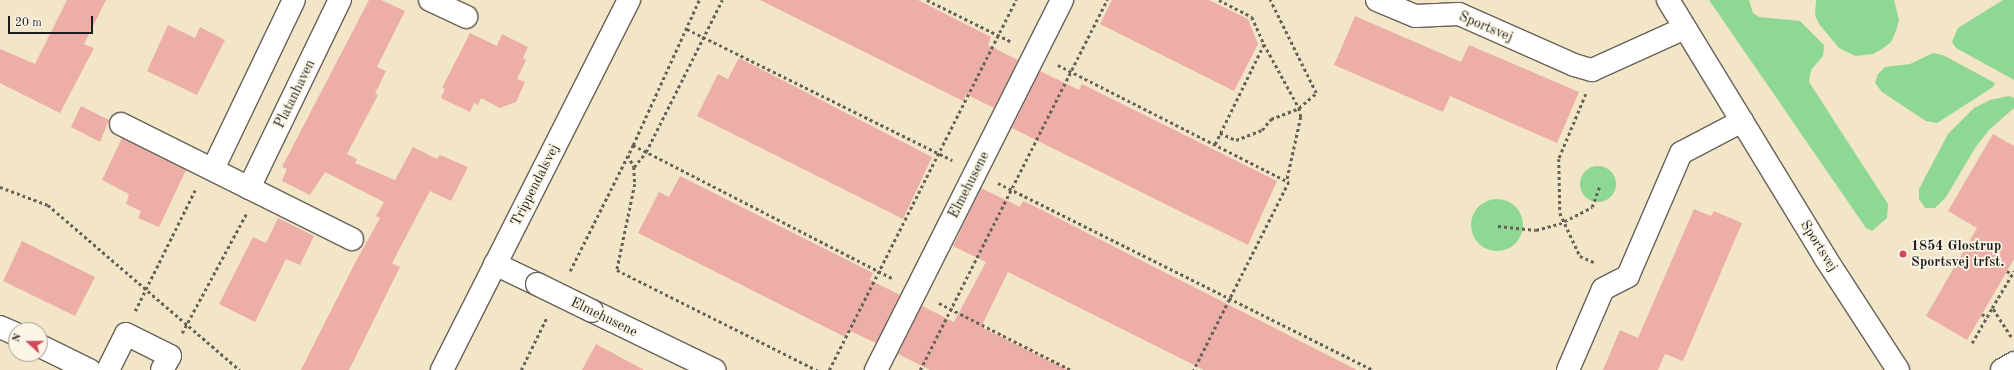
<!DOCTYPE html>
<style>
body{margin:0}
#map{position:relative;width:2014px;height:370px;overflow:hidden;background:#f2e5c8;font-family:"Old Standard TT",serif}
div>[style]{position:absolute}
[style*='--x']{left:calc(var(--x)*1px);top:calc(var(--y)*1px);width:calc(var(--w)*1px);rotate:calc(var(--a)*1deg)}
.green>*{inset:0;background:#8ed894}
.round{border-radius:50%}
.building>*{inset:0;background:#edaea8}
.path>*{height:2.5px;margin-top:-1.25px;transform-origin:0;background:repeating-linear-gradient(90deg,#676258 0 3px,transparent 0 6px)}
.roads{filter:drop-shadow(1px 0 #676258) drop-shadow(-1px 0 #676258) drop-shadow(0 1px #676258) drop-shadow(0 -1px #676258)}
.minor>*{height:22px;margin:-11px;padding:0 11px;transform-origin:11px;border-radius:11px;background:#fff}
.bridges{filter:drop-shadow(1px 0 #676258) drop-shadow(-1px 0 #676258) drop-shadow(0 1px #676258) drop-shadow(0 -1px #676258)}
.minor-bridge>*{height:22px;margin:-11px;padding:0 11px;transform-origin:11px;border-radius:11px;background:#fff}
.dots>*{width:11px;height:11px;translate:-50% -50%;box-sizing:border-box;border:2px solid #fcf5e5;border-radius:50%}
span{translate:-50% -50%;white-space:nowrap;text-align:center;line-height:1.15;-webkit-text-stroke:3.5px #fcf5e5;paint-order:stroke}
.street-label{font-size:14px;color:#1c1c1c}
.poi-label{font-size:14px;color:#1c1c1c;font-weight:700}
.left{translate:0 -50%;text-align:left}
.north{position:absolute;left:8px;top:322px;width:40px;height:40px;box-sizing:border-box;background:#fcf5e5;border:1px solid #a29e95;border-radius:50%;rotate:291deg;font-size:11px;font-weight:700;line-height:16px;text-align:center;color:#1c1c1c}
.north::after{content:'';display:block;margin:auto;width:14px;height:18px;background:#d1495b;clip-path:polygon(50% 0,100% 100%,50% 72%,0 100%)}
.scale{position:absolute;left:8px;top:16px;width:85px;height:18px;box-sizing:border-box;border:2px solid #1c1c1c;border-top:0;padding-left:5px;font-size:12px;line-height:14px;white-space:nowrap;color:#1c1c1c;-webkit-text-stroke:3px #fcf5e5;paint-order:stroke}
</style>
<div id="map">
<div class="green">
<div style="clip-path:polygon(1709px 0,1749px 0,1753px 13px,1759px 17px,1800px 21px,1824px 45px,1823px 56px,1811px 70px,1809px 82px,1888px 204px,1887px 218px,1872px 231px,1866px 228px)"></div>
<div style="clip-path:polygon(1816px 0,1894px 0,1899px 20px,1896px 31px,1891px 42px,1882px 49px,1873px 54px,1855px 56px,1839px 48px,1819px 24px,1815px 15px)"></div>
<div style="clip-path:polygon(2003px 0,2014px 0,2014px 80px,1956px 48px,1952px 42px,1958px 28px)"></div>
<div style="clip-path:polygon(1933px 53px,1943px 55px,1995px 83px,1993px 87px,1937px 123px,1926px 121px,1882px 92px,1875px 83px,1878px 74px,1885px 67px,1910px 64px)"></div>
<div style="clip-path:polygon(2009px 96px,2014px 98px,2014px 108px,1989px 130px,1975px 148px,1946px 197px,1935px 208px,1925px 208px,1919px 199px,1919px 189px,1948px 134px,1974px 108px,1990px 100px)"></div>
<div class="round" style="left:1580px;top:166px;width:36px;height:36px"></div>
<div class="round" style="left:1471px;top:199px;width:52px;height:52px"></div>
</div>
<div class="building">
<div style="clip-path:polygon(67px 0,106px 0,84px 44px,94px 48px,60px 113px,0 83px,0 49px,35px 64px)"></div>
<div style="clip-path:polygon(369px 0,381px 0,405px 11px,377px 67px,386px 71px,375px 94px,378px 95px,347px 154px,357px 159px,355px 163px,395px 180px,413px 147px,437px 159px,440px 155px,468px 167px,451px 201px,430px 191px,392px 263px,400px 267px,349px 370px,301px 370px,355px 263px,380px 218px,376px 216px,384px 202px,325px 172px,310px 195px,282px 181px,287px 169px,282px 167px)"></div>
<div style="clip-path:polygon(760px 0,918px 0,991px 37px,988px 45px,1018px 60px,994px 108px,966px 94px,963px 101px)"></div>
<div style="clip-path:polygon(1112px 0,1209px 0,1248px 19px,1258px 44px,1234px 91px,1100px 24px)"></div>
<div style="clip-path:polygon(1355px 16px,1461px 62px,1469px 45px,1579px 92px,1557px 143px,1450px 96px,1443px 112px,1334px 65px)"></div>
<div style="clip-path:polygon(168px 25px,195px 38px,200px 27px,225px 40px,197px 95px,147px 71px)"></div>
<div style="clip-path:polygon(470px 33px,497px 46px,502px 34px,528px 47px,523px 58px,526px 60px,517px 79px,525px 82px,516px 102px,500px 108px,481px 98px,478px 105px,474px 103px,470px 112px,441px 98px,445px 89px,442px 88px)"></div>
<div style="clip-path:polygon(739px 58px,932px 157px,903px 219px,697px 116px,718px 74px,728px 79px)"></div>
<div style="clip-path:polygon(1040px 71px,1079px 90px,1082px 84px,1277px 181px,1248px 245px,1012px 128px)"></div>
<div style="clip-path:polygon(81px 106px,109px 120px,100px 142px,71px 127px)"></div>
<div style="clip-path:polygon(1993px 134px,2014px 146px,2014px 259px,1967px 340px,1926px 316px,1977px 228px,1948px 211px)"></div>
<div style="clip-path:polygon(122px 138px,186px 170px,159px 227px,138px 218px,141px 211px,126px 204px,129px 194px,102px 180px)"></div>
<div style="clip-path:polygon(680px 176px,873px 273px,870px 280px,900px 295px,876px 343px,848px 330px,845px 337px,638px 233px,659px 192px,669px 197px)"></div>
<div style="clip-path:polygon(981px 188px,1020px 207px,1023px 201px,1042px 210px,1357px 370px,1204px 370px,1008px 272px,981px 327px,1068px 370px,930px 370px,898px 354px,922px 306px,954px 322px,986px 262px,953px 246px)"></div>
<div style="clip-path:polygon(1694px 209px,1711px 216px,1714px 211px,1742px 223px,1683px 361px,1665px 354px,1658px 370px,1603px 370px,1620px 330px,1638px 338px)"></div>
<div style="clip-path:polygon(278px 218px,314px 236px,300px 265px,286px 259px,255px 322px,219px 304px,253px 237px,266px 243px)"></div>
<div style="clip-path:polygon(22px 241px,95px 277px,75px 316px,3px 281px)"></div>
<div style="clip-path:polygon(596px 344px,644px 370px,582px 370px)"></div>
</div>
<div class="path">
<div style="--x:927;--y:0;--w:95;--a:26.3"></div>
<div style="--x:1219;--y:0;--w:37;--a:27"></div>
<div style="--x:1252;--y:17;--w:30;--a:66"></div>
<div style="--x:1264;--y:44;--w:73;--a:61.3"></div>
<div style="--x:1299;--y:108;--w:9;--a:77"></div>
<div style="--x:1301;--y:117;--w:65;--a:102.5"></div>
<div style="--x:687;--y:29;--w:296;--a:26.3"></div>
<div style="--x:1058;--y:65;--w:259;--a:26.9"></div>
<div style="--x:1289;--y:182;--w:211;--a:116.8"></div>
<div style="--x:1586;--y:94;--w:70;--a:112.6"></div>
<div style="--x:1559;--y:159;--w:54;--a:88.9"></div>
<div style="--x:1560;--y:213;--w:47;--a:65.1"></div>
<div style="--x:1580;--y:256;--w:17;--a:24"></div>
<div style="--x:1220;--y:133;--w:17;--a:24"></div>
<div style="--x:1236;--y:140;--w:28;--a:-21"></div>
<div style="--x:1262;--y:130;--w:14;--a:-51"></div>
<div style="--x:1271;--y:119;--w:30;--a:-21"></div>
<div style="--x:1299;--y:108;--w:23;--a:-41"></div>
<div style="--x:1316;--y:93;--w:104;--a:-116.3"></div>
<div style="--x:1215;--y:144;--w:111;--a:-63.9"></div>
<div style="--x:633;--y:145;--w:293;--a:27.2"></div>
<div style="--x:628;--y:155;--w:13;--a:63"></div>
<div style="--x:634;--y:167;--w:17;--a:87"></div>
<div style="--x:635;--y:184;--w:88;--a:101.8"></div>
<div style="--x:617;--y:270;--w:224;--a:26.6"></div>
<div style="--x:634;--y:167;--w:19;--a:-51"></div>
<div style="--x:646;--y:152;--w:170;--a:-63.4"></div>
<div style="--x:998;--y:183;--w:419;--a:26.5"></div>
<div style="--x:0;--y:187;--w:51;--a:20.6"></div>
<div style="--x:48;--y:205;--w:253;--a:40.7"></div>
<div style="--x:1498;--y:226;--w:38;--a:6"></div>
<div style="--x:1536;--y:230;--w:24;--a:-15"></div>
<div style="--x:1559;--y:224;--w:37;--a:-27"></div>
<div style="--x:1592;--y:207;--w:23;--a:-70"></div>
<div style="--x:570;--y:271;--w:141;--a:-63.4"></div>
<div style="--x:633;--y:145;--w:159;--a:-65.5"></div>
<div style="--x:2007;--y:271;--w:6;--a:31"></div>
<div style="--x:939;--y:303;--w:148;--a:26.9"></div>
<div style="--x:135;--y:311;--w:135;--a:-63.6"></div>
<div style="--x:1982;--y:314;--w:6;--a:31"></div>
<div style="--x:182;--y:333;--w:135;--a:-61.7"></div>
<div style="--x:2011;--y:337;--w:35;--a:-123"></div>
<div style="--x:1992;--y:308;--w:43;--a:-59.3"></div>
<div style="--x:1972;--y:343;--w:40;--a:-60.3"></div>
<div style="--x:521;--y:370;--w:59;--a:-63.9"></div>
<div style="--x:829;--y:370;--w:415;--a:-63.2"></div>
<div style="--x:920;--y:370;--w:415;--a:-63.2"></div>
</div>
<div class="roads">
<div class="minor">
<div style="--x:430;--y:0;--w:40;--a:25"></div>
<div style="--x:1377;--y:0;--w:41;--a:22.8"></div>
<div style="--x:1415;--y:16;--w:44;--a:-2.6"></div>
<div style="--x:1459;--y:14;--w:126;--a:23.9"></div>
<div style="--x:1574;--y:65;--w:19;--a:16"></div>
<div style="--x:1592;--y:70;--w:102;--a:-24.3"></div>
<div style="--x:1668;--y:0;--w:303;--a:58.6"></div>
<div style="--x:1826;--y:259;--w:132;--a:57"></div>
<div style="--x:121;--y:124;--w:258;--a:26.5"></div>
<div style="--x:213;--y:169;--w:187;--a:-64.4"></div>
<div style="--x:249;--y:188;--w:209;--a:-64.2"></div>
<div style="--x:495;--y:264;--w:47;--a:25.5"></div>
<div style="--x:592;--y:311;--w:136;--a:25.8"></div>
<div style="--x:0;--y:327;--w:17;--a:24"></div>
<div style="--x:40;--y:346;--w:55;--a:26.1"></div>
<div style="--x:108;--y:370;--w:40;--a:-63.4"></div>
<div style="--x:126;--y:334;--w:49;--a:26.6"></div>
<div style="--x:170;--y:356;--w:16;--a:120"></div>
<div style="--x:442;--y:370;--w:415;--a:-63.2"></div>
<div style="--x:876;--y:370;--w:414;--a:-63.3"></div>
<div style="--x:1568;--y:370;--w:88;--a:-66.6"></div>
<div style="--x:1603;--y:289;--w:28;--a:-27"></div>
<div style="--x:1628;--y:276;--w:134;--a:-66.7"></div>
<div style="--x:1681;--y:153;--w:69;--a:-27.7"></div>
<div style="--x:2002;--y:370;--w:14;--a:-30"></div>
</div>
</div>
<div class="bridges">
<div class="minor-bridge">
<div style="--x:537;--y:284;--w:61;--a:26.1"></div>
</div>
</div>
<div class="dots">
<div style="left:1903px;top:254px;background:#d1495b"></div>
</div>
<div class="street-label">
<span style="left:1486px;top:27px;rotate:23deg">Sportsvej</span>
<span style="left:295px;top:94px;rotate:-64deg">Platanhaven</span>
<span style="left:535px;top:185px;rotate:-63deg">Trippendalsvej</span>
<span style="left:969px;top:185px;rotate:-63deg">Elmehusene</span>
<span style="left:1819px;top:246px;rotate:58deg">Sportsvej</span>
<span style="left:604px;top:317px;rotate:26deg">Elmehusene</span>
</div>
<div class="poi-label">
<span class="left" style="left:1911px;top:254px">1854 Glostrup<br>Sportsvej trfst.</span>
</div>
<div class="north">N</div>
<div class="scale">20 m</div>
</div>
